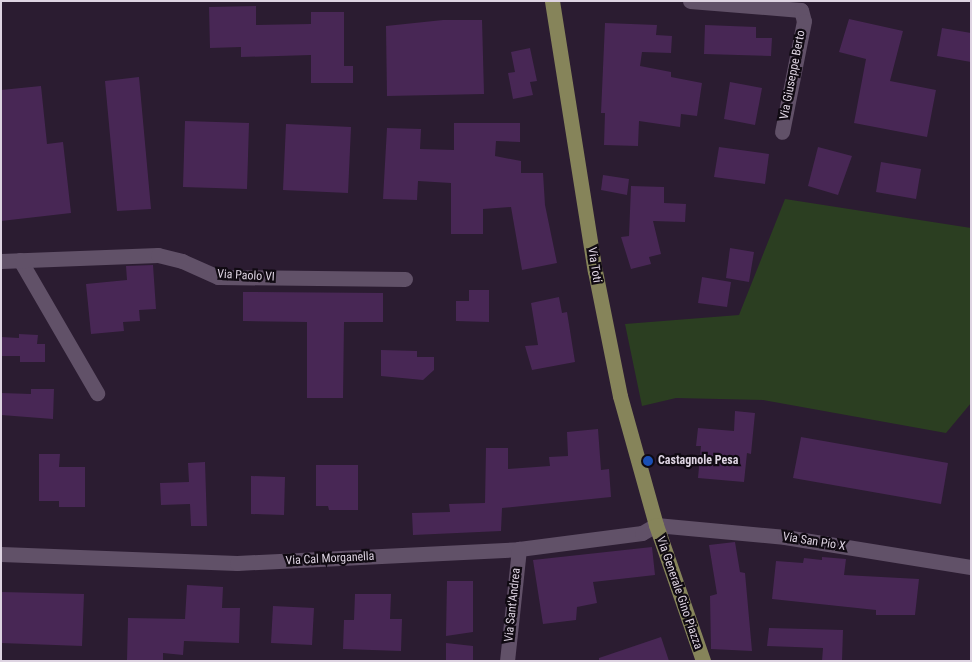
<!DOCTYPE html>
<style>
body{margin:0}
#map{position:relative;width:972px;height:662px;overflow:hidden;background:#2b1c31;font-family:"Roboto Condensed",sans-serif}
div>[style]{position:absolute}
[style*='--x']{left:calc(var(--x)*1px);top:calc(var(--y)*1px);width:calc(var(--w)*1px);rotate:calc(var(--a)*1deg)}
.green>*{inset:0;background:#2b3e21}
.building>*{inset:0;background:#482755}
.minor>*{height:15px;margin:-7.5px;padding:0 7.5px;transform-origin:7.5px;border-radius:7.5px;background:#615168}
.major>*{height:15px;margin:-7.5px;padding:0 7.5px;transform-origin:7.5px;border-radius:7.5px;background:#86845a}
.dots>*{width:14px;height:14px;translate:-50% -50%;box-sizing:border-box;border:2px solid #100a12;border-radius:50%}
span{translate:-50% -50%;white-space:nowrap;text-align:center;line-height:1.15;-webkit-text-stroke:4.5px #100a12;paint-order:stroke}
.street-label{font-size:12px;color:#ded4e2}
.poi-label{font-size:12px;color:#ded4e2;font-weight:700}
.left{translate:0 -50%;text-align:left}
.frame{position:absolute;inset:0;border:2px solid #ded4e2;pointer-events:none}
</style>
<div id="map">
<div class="green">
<div style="clip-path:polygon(785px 199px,971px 228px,971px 403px,946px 433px,763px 400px,676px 398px,642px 406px,625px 324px,739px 315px)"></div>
</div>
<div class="building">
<div style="clip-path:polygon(256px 6px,256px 25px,311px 24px,311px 12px,344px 12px,344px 66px,353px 66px,353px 83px,311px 83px,311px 55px,241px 57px,241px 47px,210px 48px,209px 7px)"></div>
<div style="clip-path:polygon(849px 19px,903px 31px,890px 81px,936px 90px,927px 137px,854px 123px,866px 59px,839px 52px)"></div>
<div style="clip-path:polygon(443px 20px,482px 20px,484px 94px,387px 96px,386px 26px)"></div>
<div style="clip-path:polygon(605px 23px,657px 25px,656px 35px,672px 36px,671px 53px,642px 52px,640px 66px,671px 72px,671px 77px,702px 83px,697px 116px,681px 114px,680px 127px,639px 121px,638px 146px,604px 145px,605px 113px,601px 113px)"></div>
<div style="clip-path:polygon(705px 25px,756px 27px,756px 38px,772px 38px,771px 56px,704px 54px)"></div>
<div style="clip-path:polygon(942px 28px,971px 33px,971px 62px,937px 56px)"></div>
<div style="clip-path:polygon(530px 48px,537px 81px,530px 82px,533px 95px,513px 99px,508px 73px,515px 72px,511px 52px)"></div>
<div style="clip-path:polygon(139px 77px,151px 209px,117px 211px,105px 81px)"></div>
<div style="clip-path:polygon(730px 82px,762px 88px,755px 125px,724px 119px)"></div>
<div style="clip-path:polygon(41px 86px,47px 144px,63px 142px,71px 213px,1px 221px,1px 90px)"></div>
<div style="clip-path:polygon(185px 121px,249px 123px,247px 189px,183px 187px)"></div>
<div style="clip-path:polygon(454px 123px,520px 123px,520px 142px,496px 141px,495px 156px,521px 161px,521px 173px,543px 173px,545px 205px,557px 263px,522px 270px,511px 207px,483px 209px,483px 234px,451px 234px,451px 183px,418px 181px,417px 200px,383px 199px,387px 128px,421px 129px,420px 149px,454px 150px)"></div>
<div style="clip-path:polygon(286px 124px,351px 127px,348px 193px,283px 190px)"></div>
<div style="clip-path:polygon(719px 147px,769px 154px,765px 184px,714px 177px)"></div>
<div style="clip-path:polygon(818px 147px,852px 156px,838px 195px,808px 186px)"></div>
<div style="clip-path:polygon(881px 162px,921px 169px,916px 199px,876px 192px)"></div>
<div style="clip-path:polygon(603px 175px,629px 179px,627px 195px,601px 190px)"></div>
<div style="clip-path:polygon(631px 186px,664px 187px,664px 203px,686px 204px,685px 222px,653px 221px,661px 254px,649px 257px,651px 264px,631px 269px,621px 237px,629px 236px)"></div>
<div style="clip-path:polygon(730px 248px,754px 252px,749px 282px,726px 278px)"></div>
<div style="clip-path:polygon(153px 265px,156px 309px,139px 310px,140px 321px,123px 322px,124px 331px,91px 334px,86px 284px,127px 280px,126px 266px)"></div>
<div style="clip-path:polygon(702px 277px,731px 282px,727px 307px,698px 303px)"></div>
<div style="clip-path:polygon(469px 290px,489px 290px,489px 322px,456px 321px,456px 301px,469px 301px)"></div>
<div style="clip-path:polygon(243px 292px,383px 293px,383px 322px,344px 322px,343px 398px,307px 398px,307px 322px,243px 321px)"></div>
<div style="clip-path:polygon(559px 297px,562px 313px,567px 312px,575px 362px,532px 370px,525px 346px,538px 345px,531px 303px)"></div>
<div style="clip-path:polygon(19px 334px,38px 335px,37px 344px,45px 344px,45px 362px,20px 362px,20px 356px,1px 356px,1px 337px,19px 338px)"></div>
<div style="clip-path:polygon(381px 350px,417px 351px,417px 357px,434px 357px,434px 370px,423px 380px,381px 376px)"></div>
<div style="clip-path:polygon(31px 389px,54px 389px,53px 419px,1px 415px,1px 393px,31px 394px)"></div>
<div style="clip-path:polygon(735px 411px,755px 413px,751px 454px,747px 453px,744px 482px,698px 478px,701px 446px,696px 446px,698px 428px,734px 431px)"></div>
<div style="clip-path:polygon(598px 429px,601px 470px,609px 469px,611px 497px,502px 508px,501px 531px,413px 535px,412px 513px,450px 512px,449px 504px,485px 503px,486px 448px,508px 448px,508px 469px,550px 466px,549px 457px,568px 456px,567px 432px)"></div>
<div style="clip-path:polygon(801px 437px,948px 463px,941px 504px,793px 478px)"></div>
<div style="clip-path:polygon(39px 454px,60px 454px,59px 467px,85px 467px,85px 507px,59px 507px,59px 501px,39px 501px)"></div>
<div style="clip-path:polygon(205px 462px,207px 526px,191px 526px,190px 504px,161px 505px,160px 483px,189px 482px,188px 463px)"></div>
<div style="clip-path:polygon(316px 465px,358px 465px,358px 510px,329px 510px,328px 506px,316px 506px)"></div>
<div style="clip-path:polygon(251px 476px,285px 477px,284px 515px,251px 514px)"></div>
<div style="clip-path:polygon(735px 542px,740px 572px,745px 573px,752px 651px,711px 649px,710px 596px,717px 594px,709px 545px)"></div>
<div style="clip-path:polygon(652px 547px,655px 575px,593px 582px,597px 603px,577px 607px,576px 620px,543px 624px,533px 560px)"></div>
<div style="clip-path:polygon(822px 557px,846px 559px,844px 575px,919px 579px,915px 615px,876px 615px,876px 610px,772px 599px,776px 561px,803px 563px,804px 558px,822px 560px)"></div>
<div style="clip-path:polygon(447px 581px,473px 581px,473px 632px,446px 636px)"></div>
<div style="clip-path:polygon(187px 585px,223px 587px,222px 608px,240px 608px,239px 643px,184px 641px,183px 655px,163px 653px,163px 661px,127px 660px,128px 618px,185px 619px)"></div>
<div style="clip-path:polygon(1px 592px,84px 594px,82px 646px,1px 643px)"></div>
<div style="clip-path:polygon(355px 594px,391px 594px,390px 619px,402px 619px,401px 651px,343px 649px,344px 620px,354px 620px)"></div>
<div style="clip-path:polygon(273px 606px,314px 608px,312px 645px,271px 643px)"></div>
<div style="clip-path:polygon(769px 628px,843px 630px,842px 661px,822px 661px,823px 648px,767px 646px)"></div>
<div style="clip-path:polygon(661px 637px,669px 661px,599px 661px,599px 658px)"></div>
<div style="clip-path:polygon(446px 643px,473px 646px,473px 661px,446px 661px)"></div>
</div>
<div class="minor">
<div style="--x:690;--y:1;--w:111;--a:4.6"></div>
<div style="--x:801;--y:10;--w:11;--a:75"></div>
<div style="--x:804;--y:21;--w:113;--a:101.2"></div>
<div style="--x:20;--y:260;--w:154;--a:59.9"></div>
<div style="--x:1;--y:261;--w:157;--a:-2.2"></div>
<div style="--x:158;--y:255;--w:25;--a:14"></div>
<div style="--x:182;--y:261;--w:39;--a:24"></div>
<div style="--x:218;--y:277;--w:187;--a:0.6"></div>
<div style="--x:1;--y:554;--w:236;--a:2.2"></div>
<div style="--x:237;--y:563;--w:282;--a:-2.8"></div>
<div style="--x:519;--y:549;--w:124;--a:-7.4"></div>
<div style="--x:642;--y:533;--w:16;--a:-30"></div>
<div style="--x:656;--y:525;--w:130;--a:5.3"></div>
<div style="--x:785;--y:537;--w:188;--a:9.2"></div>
<div style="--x:507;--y:661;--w:113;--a:-83.9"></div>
</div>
<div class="major">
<div style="--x:552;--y:1;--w:273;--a:81"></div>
<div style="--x:595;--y:271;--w:127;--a:78.7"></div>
<div style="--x:620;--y:396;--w:134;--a:74.4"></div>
<div style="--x:656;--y:525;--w:144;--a:70.9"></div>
</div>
<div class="dots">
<div style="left:648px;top:461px;background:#1a4fb4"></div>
</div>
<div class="street-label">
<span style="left:793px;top:75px;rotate:-79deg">Via Giuseppe Berto</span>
<span style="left:594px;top:265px;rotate:81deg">Via Toti</span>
<span style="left:246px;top:276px;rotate:3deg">Via Paolo VI</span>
<span style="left:814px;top:542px;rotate:9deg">Via San Pio X</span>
<span style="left:330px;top:559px;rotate:-3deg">Via Cal Morganella</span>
<span style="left:679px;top:593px;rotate:71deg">Via Generale Gino Piazza</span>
<span style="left:513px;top:605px;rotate:-84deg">Via Sant'Andrea</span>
</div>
<div class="poi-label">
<span class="left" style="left:658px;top:461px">Castagnole Pesa</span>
</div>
<div class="frame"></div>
</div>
